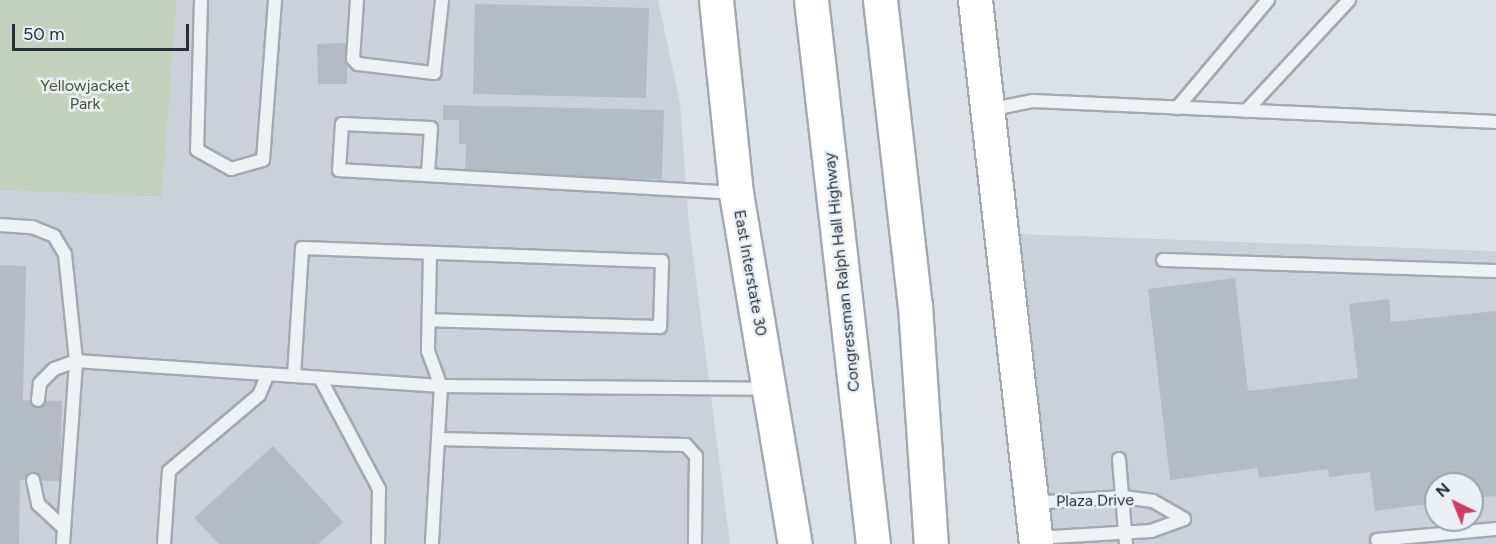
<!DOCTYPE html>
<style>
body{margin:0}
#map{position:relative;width:1496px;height:544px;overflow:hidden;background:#dce1e7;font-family:Figtree,sans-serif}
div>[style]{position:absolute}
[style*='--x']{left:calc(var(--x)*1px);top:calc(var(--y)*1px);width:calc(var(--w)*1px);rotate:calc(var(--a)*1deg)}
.built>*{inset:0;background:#cad1d9}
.green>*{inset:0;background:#c4d1bc}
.building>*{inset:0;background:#b3bbc3}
.roads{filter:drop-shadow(2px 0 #a1a9b1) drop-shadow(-2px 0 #a1a9b1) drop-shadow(0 2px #a1a9b1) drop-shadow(0 -2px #a1a9b1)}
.lane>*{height:12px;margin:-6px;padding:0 6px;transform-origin:6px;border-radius:6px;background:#eef2f5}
.secondary>*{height:33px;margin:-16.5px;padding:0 16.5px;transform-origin:16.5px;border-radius:16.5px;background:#fff}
.highway>*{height:33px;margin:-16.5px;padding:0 16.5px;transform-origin:16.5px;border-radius:16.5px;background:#fff}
span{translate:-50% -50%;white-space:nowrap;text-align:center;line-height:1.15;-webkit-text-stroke:5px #ebf0f4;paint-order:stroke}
.park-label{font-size:16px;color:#3f5932}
.street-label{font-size:16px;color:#25313d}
.north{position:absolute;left:1424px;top:472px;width:60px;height:60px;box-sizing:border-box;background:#ebf0f4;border:2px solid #9ca4ab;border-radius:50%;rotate:317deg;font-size:16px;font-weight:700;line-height:24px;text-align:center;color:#25313d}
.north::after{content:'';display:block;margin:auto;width:21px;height:27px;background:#d13b66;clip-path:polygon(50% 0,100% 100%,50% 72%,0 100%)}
.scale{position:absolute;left:12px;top:24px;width:177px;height:27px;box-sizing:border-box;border:3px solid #25313d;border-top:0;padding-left:8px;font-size:18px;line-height:21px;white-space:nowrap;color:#25313d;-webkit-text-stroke:4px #ebf0f4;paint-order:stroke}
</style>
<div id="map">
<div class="built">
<div style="clip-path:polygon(177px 0,658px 0,680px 103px,689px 225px,730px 544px,0 544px,0 190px,162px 197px)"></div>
<div style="clip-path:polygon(evenodd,1017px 234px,1496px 251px,1496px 544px,1052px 544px,1034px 444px,1017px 234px,1436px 484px,1472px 484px,1472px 520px,1436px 520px,1436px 484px)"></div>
</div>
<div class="green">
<div style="clip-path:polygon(0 0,177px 0,162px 197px,0 190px)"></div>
</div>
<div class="building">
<div style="clip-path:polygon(475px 4px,649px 8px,646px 98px,473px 94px)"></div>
<div style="clip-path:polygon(347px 43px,347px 84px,318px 84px,317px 44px)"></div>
<div style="clip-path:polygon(443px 105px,664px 110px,662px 179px,465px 175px,466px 144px,459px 144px,459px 120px,443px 120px)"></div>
<div style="clip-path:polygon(0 265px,26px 266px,23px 400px,62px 401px,60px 481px,20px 480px,19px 544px,0 544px)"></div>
<div style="clip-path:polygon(1235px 278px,1248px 391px,1358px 378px,1349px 304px,1389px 299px,1391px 322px,1496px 311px,1496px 496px,1472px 498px,1472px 484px,1436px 484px,1436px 503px,1375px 511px,1370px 472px,1329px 477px,1328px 469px,1259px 478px,1257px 468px,1170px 480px,1148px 289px)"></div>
<div style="clip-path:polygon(273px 446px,343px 522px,318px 544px,219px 544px,194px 518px)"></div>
</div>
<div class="roads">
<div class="lane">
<div style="--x:201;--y:0;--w:150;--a:91.5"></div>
<div style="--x:197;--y:150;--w:39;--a:29"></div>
<div style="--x:231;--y:169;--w:33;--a:-16"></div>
<div style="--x:263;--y:160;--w:160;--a:-85.7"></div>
<div style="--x:357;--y:0;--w:59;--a:93.9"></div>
<div style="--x:353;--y:59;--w:7;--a:45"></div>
<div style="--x:358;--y:64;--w:77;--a:6.8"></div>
<div style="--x:434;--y:73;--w:73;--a:-83.7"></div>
<div style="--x:1177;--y:108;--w:141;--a:-49.9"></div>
<div style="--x:988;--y:110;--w:46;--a:-11.3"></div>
<div style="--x:1033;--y:101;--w:463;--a:2.6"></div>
<div style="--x:1246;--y:111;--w:151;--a:-47.1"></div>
<div style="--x:428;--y:174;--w:46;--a:-86.3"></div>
<div style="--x:431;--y:128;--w:89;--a:-177.4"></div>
<div style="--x:342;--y:124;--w:46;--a:93.7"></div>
<div style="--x:339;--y:170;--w:397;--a:3.3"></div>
<div style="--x:0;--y:225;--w:32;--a:4"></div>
<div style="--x:32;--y:227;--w:24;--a:22"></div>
<div style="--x:54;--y:236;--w:21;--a:59"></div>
<div style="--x:65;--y:254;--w:108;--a:84.1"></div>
<div style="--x:76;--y:361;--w:23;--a:160"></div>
<div style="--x:54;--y:369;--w:20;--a:135"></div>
<div style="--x:40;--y:383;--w:17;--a:97"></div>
<div style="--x:430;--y:253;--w:98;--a:91.2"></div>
<div style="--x:428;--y:351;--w:37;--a:70"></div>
<div style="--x:441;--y:386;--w:158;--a:93.3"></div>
<div style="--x:1163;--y:260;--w:333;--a:1.9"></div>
<div style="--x:294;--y:376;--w:128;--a:-86.4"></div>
<div style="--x:302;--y:248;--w:360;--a:2.1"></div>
<div style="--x:662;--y:261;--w:66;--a:91.7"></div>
<div style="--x:660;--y:327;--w:231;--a:-178.3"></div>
<div style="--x:320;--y:378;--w:126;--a:62"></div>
<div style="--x:379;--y:489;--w:55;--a:91"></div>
<div style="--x:439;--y:439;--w:247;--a:1.4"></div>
<div style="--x:686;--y:445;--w:15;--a:48"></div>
<div style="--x:696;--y:456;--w:88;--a:90.7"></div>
<div style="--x:1119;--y:459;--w:85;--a:85.3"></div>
<div style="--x:33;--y:480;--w:25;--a:78"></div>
<div style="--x:38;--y:504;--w:35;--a:43"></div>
<div style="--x:1031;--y:503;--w:93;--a:-3.7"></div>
<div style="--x:1124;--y:497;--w:29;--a:8"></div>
<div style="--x:1153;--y:501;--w:36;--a:30"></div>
<div style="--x:1036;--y:538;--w:115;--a:-3.5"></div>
<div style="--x:1151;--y:531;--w:35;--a:-20"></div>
<div style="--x:1377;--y:540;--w:120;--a:-5.3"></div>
<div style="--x:63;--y:544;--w:183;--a:-85.9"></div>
<div style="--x:76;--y:361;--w:366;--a:3.9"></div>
<div style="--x:441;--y:386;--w:326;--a:0.5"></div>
<div style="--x:164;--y:544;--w:73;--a:-86.1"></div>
<div style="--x:169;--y:471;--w:118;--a:-40.2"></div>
<div style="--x:259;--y:395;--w:23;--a:-67"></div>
</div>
<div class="secondary">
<div style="--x:716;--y:0;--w:194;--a:84.1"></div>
<div style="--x:736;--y:193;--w:356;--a:80.5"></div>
<div style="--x:975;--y:0;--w:547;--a:83.6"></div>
</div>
<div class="highway">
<div style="--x:811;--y:0;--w:548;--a:83.5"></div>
<div style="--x:880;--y:0;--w:307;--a:83.5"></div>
<div style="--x:915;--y:305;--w:240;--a:86.2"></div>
</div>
</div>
<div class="park-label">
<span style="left:85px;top:95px">Yellowjacket<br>Park</span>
</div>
<div class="street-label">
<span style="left:842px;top:272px;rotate:-96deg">Congressman Ralph Hall Highway</span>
<span style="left:750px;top:273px;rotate:80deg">East Interstate 30</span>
<span style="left:1095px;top:501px;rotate:-1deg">Plaza Drive</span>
</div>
<div class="north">N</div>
<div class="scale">50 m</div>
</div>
